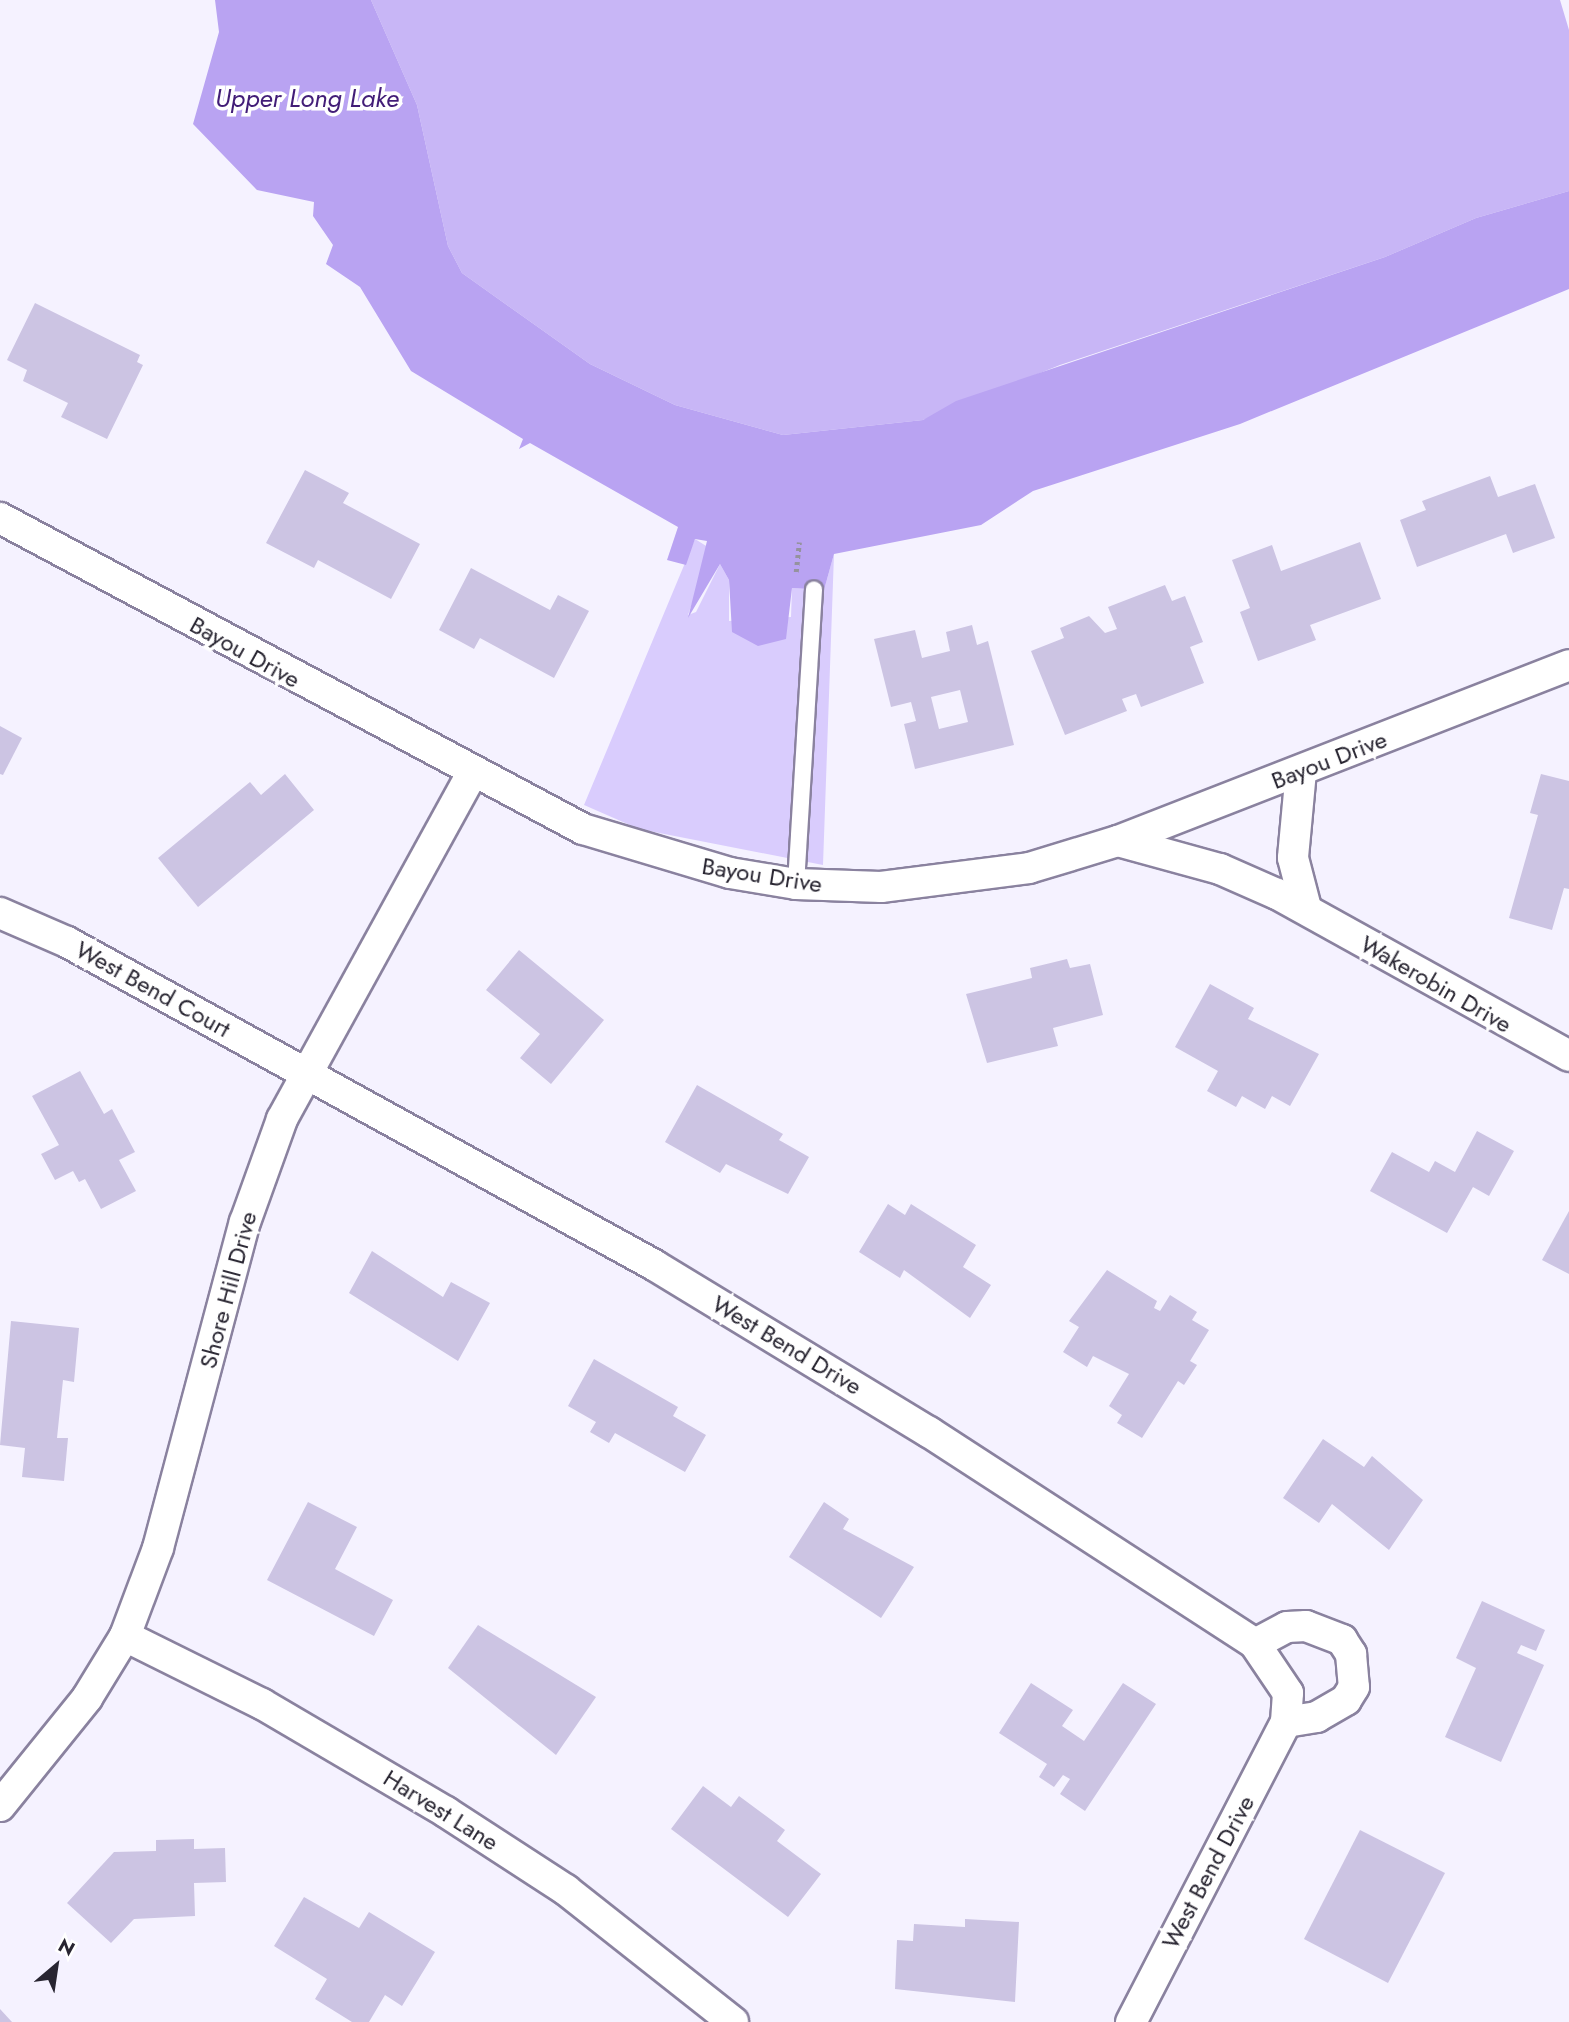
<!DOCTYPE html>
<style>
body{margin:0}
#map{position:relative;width:1569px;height:2022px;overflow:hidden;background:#f5f2ff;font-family:Jost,sans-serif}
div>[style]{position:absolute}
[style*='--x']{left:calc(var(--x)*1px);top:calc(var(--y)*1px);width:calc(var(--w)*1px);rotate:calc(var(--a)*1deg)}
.green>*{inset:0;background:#d9ccfd}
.forest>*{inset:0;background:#c8b6f6}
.water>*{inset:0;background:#b9a3f2}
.building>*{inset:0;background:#ccc4e3}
.path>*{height:4.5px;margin-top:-2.25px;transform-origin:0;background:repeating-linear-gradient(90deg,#95929e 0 3.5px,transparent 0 7px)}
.roads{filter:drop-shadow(2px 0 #8a829f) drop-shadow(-2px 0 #8a829f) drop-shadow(0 2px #8a829f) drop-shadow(0 -2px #8a829f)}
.service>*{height:16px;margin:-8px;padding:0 8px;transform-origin:8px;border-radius:8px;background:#fff}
.minor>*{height:30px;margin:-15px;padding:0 15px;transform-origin:15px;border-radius:15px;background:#fff}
span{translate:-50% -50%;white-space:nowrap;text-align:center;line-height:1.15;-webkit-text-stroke:7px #fff;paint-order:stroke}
.street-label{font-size:24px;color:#282531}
.water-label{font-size:26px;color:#421d77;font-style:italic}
.north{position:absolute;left:21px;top:1931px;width:70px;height:70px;-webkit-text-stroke:5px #fff;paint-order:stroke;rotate:29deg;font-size:19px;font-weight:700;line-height:28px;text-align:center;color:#282531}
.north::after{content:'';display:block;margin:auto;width:24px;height:32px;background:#282531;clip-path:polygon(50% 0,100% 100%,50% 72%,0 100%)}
</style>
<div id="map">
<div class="green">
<div style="clip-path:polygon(695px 539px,711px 549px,688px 615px,696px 612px,720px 564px,729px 580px,729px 621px,791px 617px,792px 588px,824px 590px,834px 554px,823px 865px,639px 829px,584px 805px)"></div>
</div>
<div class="forest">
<div style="clip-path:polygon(371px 0,1560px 0,1569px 30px,1569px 191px,1476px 218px,1385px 257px,1060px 365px,923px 420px,783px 435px,675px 405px,590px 364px,462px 273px,448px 246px,417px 105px)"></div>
</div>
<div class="water">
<div style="clip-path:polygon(215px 0,371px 0,417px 105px,448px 246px,462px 273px,590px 364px,675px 405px,783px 435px,923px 420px,956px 401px,1385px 257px,1476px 218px,1569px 191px,1569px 289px,1240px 424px,1033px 491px,981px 525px,834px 554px,824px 590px,792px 588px,786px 639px,758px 646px,732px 632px,729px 580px,720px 564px,688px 618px,707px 541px,695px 539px,686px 565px,667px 560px,678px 527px,530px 443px,519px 449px,523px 439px,411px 371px,360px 287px,326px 264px,333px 245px,313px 216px,314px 202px,257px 190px,193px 124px,219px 32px)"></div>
</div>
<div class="building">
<div style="clip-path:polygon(35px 303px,140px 355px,137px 362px,143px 365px,107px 439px,61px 417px,68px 403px,23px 381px,27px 370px,7px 360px)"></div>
<div style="clip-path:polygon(305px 470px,349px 493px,343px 503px,420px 544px,391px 599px,318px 560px,314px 568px,266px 543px)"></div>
<div style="clip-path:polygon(1490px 476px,1498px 497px,1535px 484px,1555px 538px,1513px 553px,1506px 534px,1417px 567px,1400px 520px,1426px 510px,1422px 501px)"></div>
<div style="clip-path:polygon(1360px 542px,1381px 599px,1310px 625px,1316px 640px,1258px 661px,1240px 612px,1250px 608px,1232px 560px,1272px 545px,1281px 571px)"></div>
<div style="clip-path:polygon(471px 568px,550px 610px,558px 595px,589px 611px,554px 678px,480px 638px,474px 649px,439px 630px)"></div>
<div style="clip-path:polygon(1165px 585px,1172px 601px,1185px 596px,1203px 642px,1190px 647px,1204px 683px,1141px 707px,1136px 694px,1122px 699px,1127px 711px,1065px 735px,1031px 651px,1064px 638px,1060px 628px,1089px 616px,1105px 633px,1117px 629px,1108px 607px)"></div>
<div style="clip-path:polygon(evenodd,972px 625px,977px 645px,988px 641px,1014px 745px,915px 769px,904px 724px,916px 721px,911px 702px,891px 707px,874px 639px,915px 630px,922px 658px,950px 651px,946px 632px,972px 625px,960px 690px,968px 722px,939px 729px,931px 697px,960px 690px)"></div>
<div style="clip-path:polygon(0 726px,22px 738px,3px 775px,0 774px)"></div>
<div style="clip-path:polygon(285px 774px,314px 810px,198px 907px,158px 858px,250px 782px,261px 795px)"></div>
<div style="clip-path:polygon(1541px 774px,1569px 781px,1569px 889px,1564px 888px,1552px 930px,1509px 918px,1538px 815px,1530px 813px)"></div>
<div style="clip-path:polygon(519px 950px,604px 1020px,551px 1084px,520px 1058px,540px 1034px,486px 990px)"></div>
<div style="clip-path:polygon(1067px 959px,1070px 968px,1090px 964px,1103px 1015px,1053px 1028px,1058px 1046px,987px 1063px,966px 994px,1032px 978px,1030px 968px)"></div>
<div style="clip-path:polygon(1210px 984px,1254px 1008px,1248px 1019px,1319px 1054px,1290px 1106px,1272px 1096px,1265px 1109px,1242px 1096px,1236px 1107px,1207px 1091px,1218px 1071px,1175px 1047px)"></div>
<div style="clip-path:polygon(80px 1071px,104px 1114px,112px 1109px,135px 1152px,119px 1160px,136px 1191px,101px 1209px,85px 1179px,79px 1182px,73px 1171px,55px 1180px,41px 1154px,59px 1145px,32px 1096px)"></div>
<div style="clip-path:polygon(697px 1085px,783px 1134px,779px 1140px,809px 1157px,788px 1194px,726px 1164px,720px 1173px,665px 1142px)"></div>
<div style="clip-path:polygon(1477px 1131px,1514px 1151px,1489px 1196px,1473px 1187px,1447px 1233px,1370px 1191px,1392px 1152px,1429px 1172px,1435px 1161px,1455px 1172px)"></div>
<div style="clip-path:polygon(888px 1204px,905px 1215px,911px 1204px,976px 1245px,963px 1267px,991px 1285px,970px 1318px,904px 1270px,900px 1278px,859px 1252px)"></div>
<div style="clip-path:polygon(1569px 1211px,1569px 1274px,1542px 1260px)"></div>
<div style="clip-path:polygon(372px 1251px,443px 1297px,451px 1282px,490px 1303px,458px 1361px,349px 1293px)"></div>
<div style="clip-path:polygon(1107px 1270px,1157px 1301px,1154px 1308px,1160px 1311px,1170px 1295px,1197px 1312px,1192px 1320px,1209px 1330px,1190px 1361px,1197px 1365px,1184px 1385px,1178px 1381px,1142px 1438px,1117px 1423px,1122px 1415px,1109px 1406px,1129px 1374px,1093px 1356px,1087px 1367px,1063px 1352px,1079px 1327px,1069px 1321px)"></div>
<div style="clip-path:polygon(11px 1321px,79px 1328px,74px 1382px,63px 1380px,57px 1438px,68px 1438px,64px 1481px,22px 1477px,25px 1448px,0 1445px)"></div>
<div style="clip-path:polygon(594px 1359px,678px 1407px,673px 1416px,706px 1435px,685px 1472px,615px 1433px,609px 1443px,590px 1432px,596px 1422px,568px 1406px)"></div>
<div style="clip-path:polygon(1323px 1439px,1364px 1467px,1372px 1456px,1423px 1500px,1389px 1550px,1332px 1504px,1319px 1523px,1283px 1498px)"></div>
<div style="clip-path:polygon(308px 1502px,357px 1527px,335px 1569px,393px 1600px,374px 1636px,267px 1580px)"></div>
<div style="clip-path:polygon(824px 1502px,849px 1519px,843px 1529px,914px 1567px,881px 1618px,789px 1557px)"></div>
<div style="clip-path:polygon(1482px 1601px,1545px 1630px,1536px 1651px,1521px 1645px,1517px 1653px,1544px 1665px,1501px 1762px,1445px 1737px,1476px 1668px,1456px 1658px)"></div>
<div style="clip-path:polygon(478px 1625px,596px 1697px,556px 1755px,448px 1668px)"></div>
<div style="clip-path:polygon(1031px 1683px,1073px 1710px,1062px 1726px,1084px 1741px,1123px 1683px,1156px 1704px,1085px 1811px,1060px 1794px,1070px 1779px,1063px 1775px,1054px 1787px,1039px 1777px,1047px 1764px,999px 1733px)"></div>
<div style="clip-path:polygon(703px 1786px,731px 1807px,739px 1796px,785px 1830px,777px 1841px,821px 1874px,788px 1917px,671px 1829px)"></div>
<div style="clip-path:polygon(1360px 1830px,1445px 1873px,1388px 1983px,1304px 1939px)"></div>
<div style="clip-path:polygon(194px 1839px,194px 1849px,225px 1848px,226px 1882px,194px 1883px,195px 1916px,134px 1919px,111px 1943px,67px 1903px,114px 1852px,156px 1851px,156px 1840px)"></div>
<div style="clip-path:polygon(304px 1897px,359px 1928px,369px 1912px,435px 1952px,402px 2006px,385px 1995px,369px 2022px,352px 2022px,315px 1999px,327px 1979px,274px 1946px)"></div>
<div style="clip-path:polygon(965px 1919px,1019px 1922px,1015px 2002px,895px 1989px,897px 1940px,913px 1941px,914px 1924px,965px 1927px)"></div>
<div style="clip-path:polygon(0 2009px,12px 2022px,0 2022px)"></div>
</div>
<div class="path">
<div style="--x:796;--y:572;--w:30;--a:-84"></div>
</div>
<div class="roads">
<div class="service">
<div style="--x:796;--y:884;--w:295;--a:-86.5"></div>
</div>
<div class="minor">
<div style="--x:0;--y:518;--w:661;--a:28.08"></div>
<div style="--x:583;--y:829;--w:153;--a:16.7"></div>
<div style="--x:730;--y:873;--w:67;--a:9.5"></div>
<div style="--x:796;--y:884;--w:85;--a:2"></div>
<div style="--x:881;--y:887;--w:149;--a:-7.3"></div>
<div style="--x:1029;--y:868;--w:93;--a:-16.9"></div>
<div style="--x:1118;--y:841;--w:484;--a:-21.3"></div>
<div style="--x:1301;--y:771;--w:87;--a:95.3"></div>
<div style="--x:1293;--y:858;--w:52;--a:75.4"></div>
<div style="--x:1118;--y:841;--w:106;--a:15.4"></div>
<div style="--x:1220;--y:869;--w:62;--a:23.7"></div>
<div style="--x:1277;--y:894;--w:334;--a:29"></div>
<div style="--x:0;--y:913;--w:73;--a:23.4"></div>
<div style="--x:67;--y:942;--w:670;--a:28.82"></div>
<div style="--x:654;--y:1265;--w:322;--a:31.3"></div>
<div style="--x:929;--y:1432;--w:389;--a:33"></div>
<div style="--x:1255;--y:1644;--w:59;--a:56"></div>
<div style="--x:1288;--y:1693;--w:29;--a:94"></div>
<div style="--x:1286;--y:1722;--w:338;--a:117.3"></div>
<div style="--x:125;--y:1636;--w:153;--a:26.4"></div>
<div style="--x:262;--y:1704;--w:213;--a:30.4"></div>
<div style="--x:446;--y:1812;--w:143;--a:33"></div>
<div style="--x:566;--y:1890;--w:213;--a:38.3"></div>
<div style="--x:1255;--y:1644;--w:36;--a:-28"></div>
<div style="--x:1287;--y:1627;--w:19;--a:-3"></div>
<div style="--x:1306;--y:1626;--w:39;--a:21"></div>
<div style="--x:1342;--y:1640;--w:17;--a:57"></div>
<div style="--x:1351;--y:1654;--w:33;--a:85"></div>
<div style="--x:1354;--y:1687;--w:15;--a:122"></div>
<div style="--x:1346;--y:1700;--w:34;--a:150"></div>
<div style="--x:1317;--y:1717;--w:31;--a:171"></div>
<div style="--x:0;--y:1806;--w:139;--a:-51.1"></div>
<div style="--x:87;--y:1698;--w:73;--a:-58.5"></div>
<div style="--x:125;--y:1636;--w:94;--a:-69.4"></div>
<div style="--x:158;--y:1548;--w:337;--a:-75.1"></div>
<div style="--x:245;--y:1222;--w:109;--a:-70.2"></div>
<div style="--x:282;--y:1119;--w:393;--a:-61.2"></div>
</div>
</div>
<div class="street-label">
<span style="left:245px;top:652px;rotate:29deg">Bayou Drive</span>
<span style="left:1329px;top:760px;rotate:-21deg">Bayou Drive</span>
<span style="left:762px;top:875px;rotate:9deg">Bayou Drive</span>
<span style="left:1436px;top:984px;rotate:30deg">Wakerobin Drive</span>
<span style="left:153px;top:989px;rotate:29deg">West Bend Court</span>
<span style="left:228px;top:1290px;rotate:-75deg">Shore Hill Drive</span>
<span style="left:787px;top:1345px;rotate:31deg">West Bend Drive</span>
<span style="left:441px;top:1810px;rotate:32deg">Harvest Lane</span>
<span style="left:1208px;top:1872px;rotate:-62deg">West Bend Drive</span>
</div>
<div class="water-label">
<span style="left:307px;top:99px">Upper Long Lake</span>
</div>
<div class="north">N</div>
</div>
